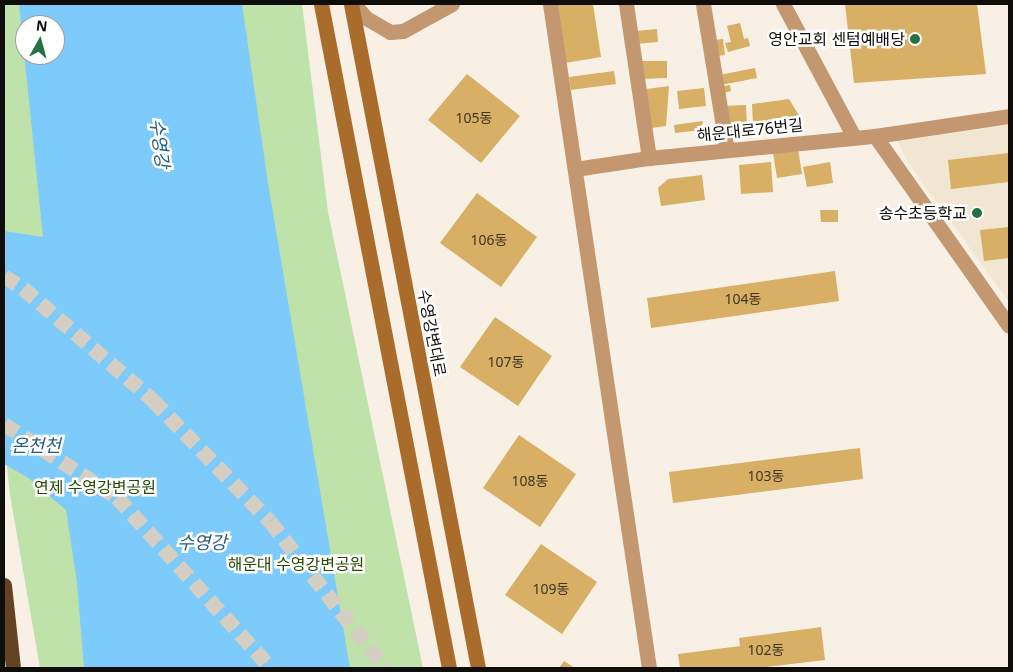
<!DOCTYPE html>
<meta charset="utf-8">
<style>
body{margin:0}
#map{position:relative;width:1013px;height:672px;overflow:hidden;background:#f8f0e4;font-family:"Noto Sans","Noto Sans KR",sans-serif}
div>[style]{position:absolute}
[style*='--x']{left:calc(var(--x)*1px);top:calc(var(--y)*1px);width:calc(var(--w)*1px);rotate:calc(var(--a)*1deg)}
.built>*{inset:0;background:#f1e6d2}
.green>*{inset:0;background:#bfe1aa}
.water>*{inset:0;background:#7ccbfb}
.building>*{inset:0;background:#d7af65}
.highway-tunnel>*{height:15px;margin-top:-7.5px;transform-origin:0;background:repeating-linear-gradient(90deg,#d5cec3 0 15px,transparent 0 23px)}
.street>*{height:15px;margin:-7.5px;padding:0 7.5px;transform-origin:7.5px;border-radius:7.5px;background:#c39871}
.secondary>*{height:15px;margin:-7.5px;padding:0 7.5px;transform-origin:7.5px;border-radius:7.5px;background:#a96c2a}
.highway>*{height:15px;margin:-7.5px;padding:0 7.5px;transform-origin:7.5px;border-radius:7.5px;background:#634221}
.dots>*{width:14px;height:14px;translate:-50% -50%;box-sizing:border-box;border:2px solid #fff;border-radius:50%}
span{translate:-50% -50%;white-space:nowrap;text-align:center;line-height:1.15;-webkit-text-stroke:5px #fff;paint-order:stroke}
.number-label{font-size:14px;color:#413620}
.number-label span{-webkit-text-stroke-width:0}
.poi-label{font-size:16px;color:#0f0d09}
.right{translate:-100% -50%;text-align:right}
.street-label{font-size:16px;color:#0f0d09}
.park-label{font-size:16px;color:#254a00}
.water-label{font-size:18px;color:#245e7f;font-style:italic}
.frame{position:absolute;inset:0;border:5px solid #0f0d09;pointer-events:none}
.north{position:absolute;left:15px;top:15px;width:50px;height:50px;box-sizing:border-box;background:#fff;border:1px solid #9f9e9d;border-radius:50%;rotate:7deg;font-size:14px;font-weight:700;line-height:20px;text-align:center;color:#0f0d09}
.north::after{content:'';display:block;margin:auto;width:18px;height:22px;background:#227243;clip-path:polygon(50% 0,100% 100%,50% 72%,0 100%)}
</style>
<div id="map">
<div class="built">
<div style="clip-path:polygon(1009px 125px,1009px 302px,908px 163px,898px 141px)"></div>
</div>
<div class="green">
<div style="clip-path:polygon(evenodd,4px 4px,302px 4px,328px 212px,423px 668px,40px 668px,10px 495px,4px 438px,4px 4px,25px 25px,55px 25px,55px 55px,25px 55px,25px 25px)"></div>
</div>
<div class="water">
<div style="clip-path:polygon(evenodd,19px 4px,242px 4px,268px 183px,350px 668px,84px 668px,77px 583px,66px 510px,27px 477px,4px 464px,4px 231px,43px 237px,19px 4px,25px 25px,55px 25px,55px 55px,25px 55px,25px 25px)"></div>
</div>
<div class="building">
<div style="clip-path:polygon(556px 4px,593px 4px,601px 57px,565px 63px)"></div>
<div style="clip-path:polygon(845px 4px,977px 4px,986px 74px,854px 83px)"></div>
<div style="clip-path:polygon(740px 23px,744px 39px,748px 38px,750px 46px,728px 52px,725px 43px,731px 42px,727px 26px)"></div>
<div style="clip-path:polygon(657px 29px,658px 42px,636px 44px,635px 31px)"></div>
<div style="clip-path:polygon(723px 39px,725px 55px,717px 56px,715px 40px)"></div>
<div style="clip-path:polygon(638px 61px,667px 61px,667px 78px,639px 79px)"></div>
<div style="clip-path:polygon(755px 68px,757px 78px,721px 85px,719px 75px)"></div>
<div style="clip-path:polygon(614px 71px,616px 84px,571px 90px,569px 77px)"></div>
<div style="clip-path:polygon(467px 74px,520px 116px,481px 163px,428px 120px)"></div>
<div style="clip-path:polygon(730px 85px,731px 91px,721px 94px,719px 87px)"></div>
<div style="clip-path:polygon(669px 86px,666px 126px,652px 128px,646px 89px)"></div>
<div style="clip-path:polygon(704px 88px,706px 106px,679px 109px,677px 91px)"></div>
<div style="clip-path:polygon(789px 99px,800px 117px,753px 124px,752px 104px)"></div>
<div style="clip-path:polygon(746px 105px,747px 128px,724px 130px,723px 106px)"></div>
<div style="clip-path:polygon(703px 121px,701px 130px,675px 133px,674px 125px)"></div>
<div style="clip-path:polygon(798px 149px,802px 174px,777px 178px,773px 153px)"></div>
<div style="clip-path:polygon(1009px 153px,1009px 182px,951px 189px,948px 160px)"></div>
<div style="clip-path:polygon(771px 162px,773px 192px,741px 194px,739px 165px)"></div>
<div style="clip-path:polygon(830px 162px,833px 183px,807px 187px,803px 167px)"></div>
<div style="clip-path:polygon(702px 175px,705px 200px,661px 206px,658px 188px,668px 179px)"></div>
<div style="clip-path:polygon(477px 193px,537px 237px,501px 287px,440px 243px)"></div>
<div style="clip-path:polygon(820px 210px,838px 210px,838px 222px,821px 222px)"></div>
<div style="clip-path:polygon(1009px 227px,1009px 258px,984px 261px,980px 230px)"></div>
<div style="clip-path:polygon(835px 271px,839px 301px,651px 328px,647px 298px)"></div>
<div style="clip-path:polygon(495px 317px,552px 356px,518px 406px,460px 367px)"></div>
<div style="clip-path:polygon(519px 435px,576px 474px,540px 527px,483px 488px)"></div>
<div style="clip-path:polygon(860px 448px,863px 479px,673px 503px,669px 472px)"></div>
<div style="clip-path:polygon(541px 544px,597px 582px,562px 634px,505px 595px)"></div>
<div style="clip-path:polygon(821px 627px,825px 660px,758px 668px,680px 668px,678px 654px,740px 646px,739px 638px)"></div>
<div style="clip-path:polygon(564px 661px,575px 668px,559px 668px)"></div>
</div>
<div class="highway-tunnel">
<div style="--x:4;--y:276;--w:22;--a:32"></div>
<div style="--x:23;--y:288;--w:172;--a:40.7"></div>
<div style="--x:153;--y:400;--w:168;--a:46"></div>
<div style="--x:270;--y:521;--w:187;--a:52"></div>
<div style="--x:4;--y:424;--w:135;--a:32.9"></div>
<div style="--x:117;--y:497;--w:230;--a:48"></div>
</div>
<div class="street">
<div style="--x:354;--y:4;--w:18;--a:49"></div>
<div style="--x:366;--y:18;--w:28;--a:30"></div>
<div style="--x:390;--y:32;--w:13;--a:-4"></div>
<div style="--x:403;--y:31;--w:56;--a:-28.9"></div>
<div style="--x:550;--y:4;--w:671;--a:81.52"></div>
<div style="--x:626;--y:4;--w:156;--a:81.5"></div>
<div style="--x:703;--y:4;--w:148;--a:80.7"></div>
<div style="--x:783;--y:4;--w:151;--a:61.9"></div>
<div style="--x:875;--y:136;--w:232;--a:54.8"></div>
<div style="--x:575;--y:169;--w:75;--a:-8.5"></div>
<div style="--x:649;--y:158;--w:227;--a:-5.6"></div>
<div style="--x:875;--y:136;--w:135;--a:-8.5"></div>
</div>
<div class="secondary">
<div style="--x:321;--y:4;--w:676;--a:79.09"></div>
<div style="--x:351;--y:4;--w:676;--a:79.17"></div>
</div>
<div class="highway">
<div style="--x:4;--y:585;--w:83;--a:83.8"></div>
</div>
<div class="dots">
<div style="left:915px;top:39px;background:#227243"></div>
<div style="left:977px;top:213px;background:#227243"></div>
</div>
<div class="number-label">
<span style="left:474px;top:118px">105동</span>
<span style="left:489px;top:240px">106동</span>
<span style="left:743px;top:299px">104동</span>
<span style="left:506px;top:362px">107동</span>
<span style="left:766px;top:476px">103동</span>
<span style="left:530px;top:481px">108동</span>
<span style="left:551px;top:589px">109동</span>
<span style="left:766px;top:650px">102동</span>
</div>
<div class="poi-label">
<span class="right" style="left:905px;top:39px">영안교회 센텀예배당</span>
<span class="right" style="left:967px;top:213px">송수초등학교</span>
</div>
<div class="street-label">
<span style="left:750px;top:130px;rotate:-6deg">해운대로76번길</span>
<span style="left:432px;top:333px;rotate:79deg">수영강변대로</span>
</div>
<div class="park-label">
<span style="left:95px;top:487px">연제 수영강변공원</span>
<span style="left:296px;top:564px">해운대 수영강변공원</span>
</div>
<div class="water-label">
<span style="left:160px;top:143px;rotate:83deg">수영강</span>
<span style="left:36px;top:445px">온천천</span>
<span style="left:202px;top:542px">수영강</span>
</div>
<div class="frame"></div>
<div class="north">N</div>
</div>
